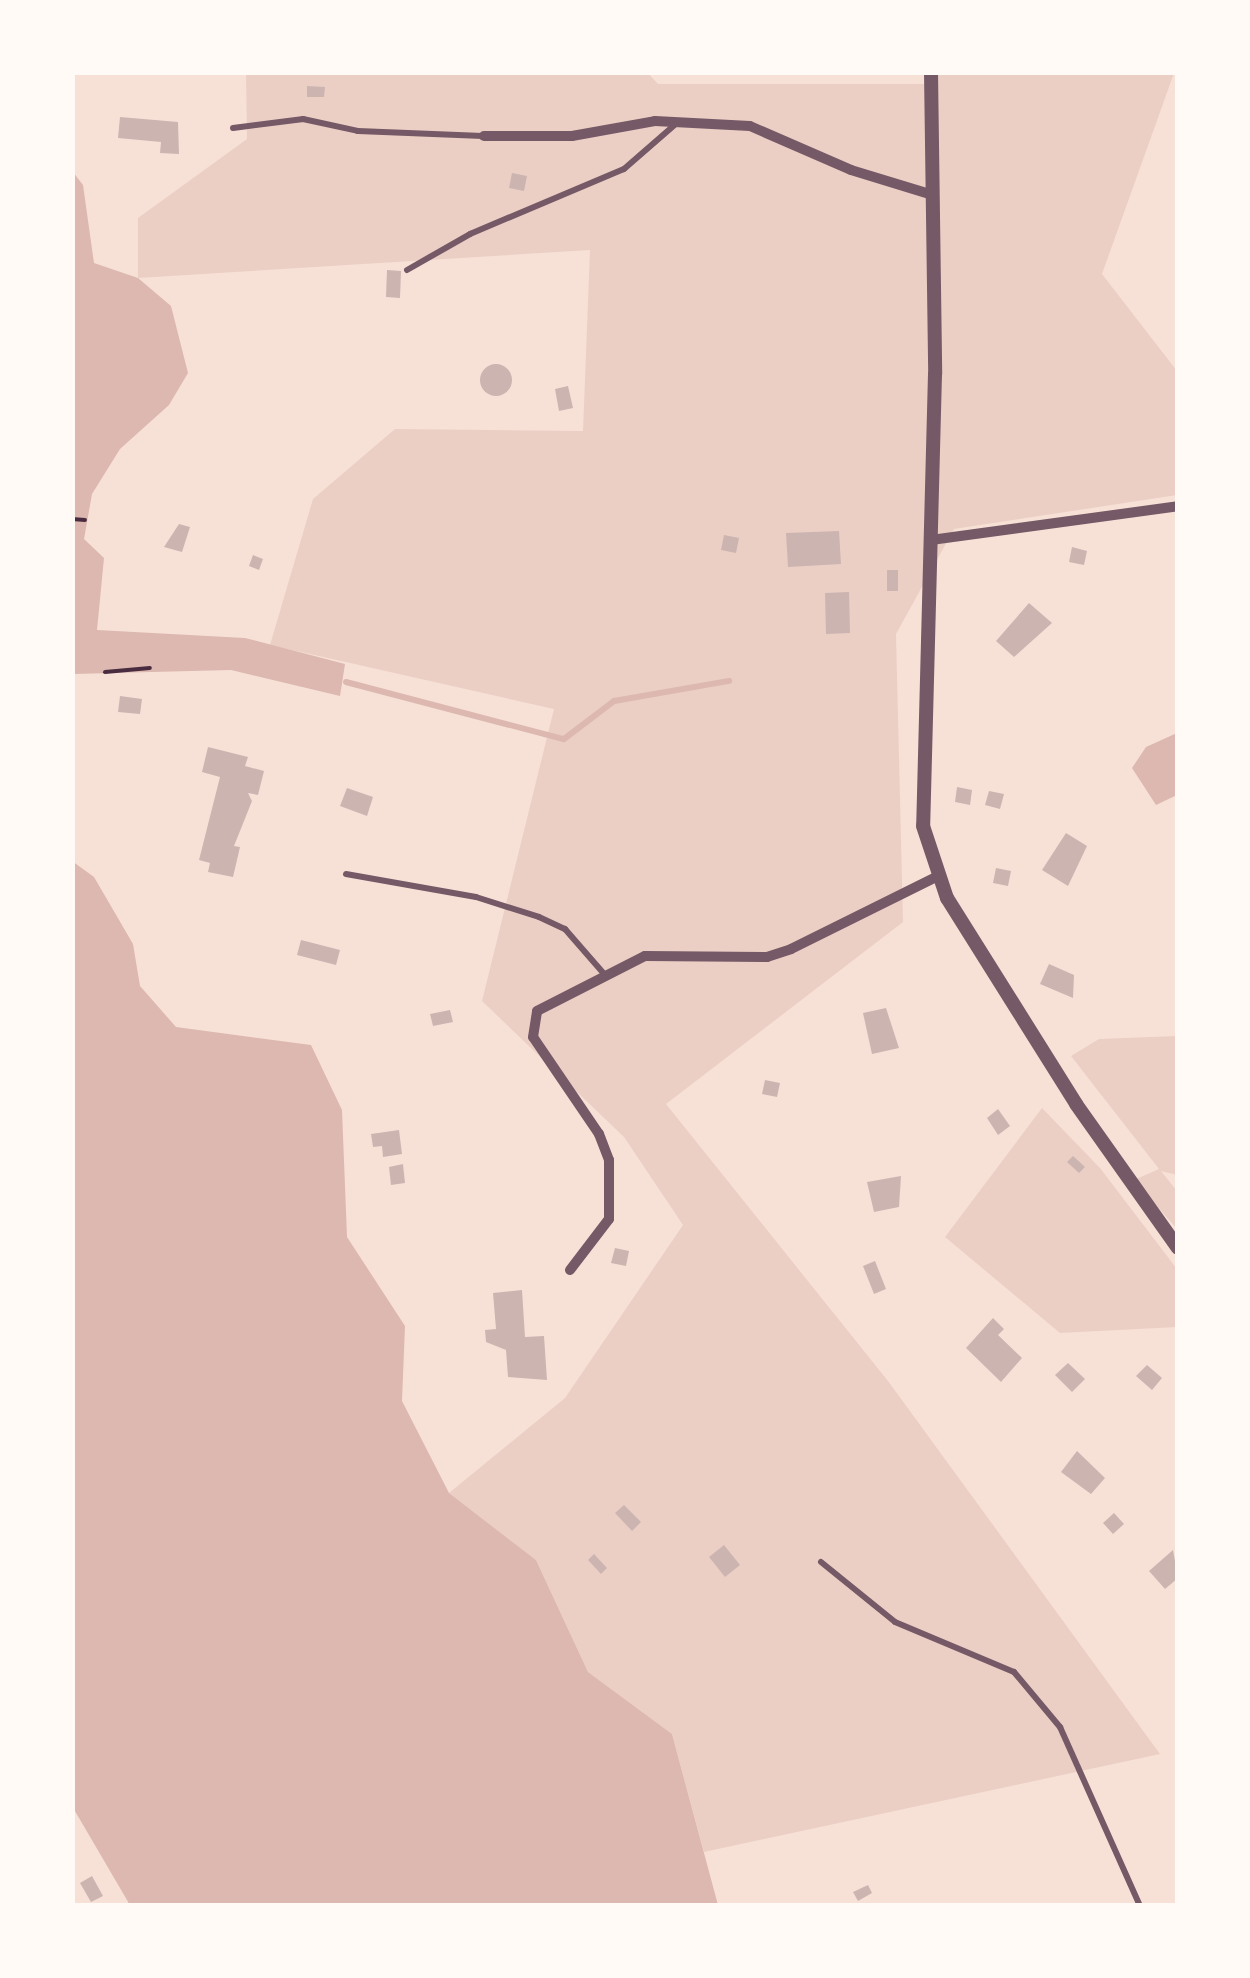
<!DOCTYPE html>
<style>
body{margin:0}
#map{position:relative;width:1250px;height:1978px;overflow:hidden;background:#f7e1d7;font-family:"Archivo Narrow",sans-serif}
div>[style]{position:absolute}
[style*='--x']{left:calc(var(--x)*1px);top:calc(var(--y)*1px);width:calc(var(--w)*1px);rotate:calc(var(--a)*1deg)}
.green>*{inset:0;background:#ebcfc5}
.water>*{inset:0;background:#dcb8b0}
.stream>*{height:6px;margin:-3px;padding:0 3px;transform-origin:3px;border-radius:3px;background:#dcb8b0}
.building>*{inset:0;background:#ccb4b1}
.round{border-radius:50%}
.path>*{height:4px;margin:-2px;padding:0 2px;transform-origin:2px;border-radius:2px;background:#4a2c40}
.service>*{height:6px;margin:-3px;padding:0 3px;transform-origin:3px;border-radius:3px;background:#755966}
.minor>*{height:10px;margin:-5px;padding:0 5px;transform-origin:5px;border-radius:5px;background:#755966}
.tertiary>*{height:14px;margin:-7px;padding:0 7px;transform-origin:7px;border-radius:7px;background:#755966}
span{translate:-50% -50%;white-space:nowrap;text-align:center;line-height:1.15;-webkit-text-stroke:8px #fffaf5;paint-order:stroke}
.frame{position:absolute;inset:0;border:75px solid #fffaf5;pointer-events:none}
</style>
<div id="map">
<div class="green">
<div style="clip-path:polygon(647px 72px,658px 84px,930px 84px,931px 72px,1174px 73px,1102px 274px,1177px 371px,1177px 495px,954px 529px,896px 634px,903px 922px,666px 1104px,888px 1381px,1160px 1754px,704px 1852px,672px 1734px,588px 1672px,536px 1560px,449px 1493px,565px 1398px,683px 1225px,624px 1137px,482px 1001px,554px 709px,270px 645px,313px 499px,395px 429px,583px 431px,590px 250px,138px 278px,138px 218px,247px 139px,246px 73px)"></div>
<div style="clip-path:polygon(1177px 1036px,1177px 1175px,1161px 1171px,1177px 1191px,1177px 1229px,1134px 1180px,1159px 1169px,1071px 1056px,1099px 1039px)"></div>
<div style="clip-path:polygon(1042px 1108px,1100px 1168px,1177px 1269px,1177px 1327px,1060px 1333px,945px 1237px)"></div>
</div>
<div class="water">
<div style="clip-path:polygon(73px 172px,83px 185px,94px 263px,138px 278px,171px 306px,188px 373px,169px 405px,120px 449px,92px 494px,84px 539px,104px 558px,97px 630px,245px 638px,345px 664px,340px 696px,231px 670px,73px 674px)"></div>
<div style="clip-path:polygon(1177px 733px,1177px 795px,1156px 805px,1132px 768px,1146px 747px)"></div>
<div style="clip-path:polygon(72px 861px,94px 877px,133px 944px,140px 986px,176px 1027px,311px 1045px,342px 1110px,347px 1237px,405px 1326px,402px 1401px,449px 1493px,536px 1560px,588px 1672px,672px 1734px,718px 1905px,130px 1906px,127px 1900px,72px 1806px)"></div>
</div>
<div class="stream">
<div style="--x:346;--y:682;--w:225;--a:14.7"></div>
<div style="--x:564;--y:739;--w:63;--a:-37.2"></div>
<div style="--x:614;--y:701;--w:117;--a:-9.9"></div>
</div>
<div class="building">
<div style="clip-path:polygon(307px 86px,325px 87px,324px 97px,307px 97px)"></div>
<div style="clip-path:polygon(120px 117px,178px 122px,179px 154px,160px 153px,161px 142px,118px 138px)"></div>
<div style="clip-path:polygon(512px 173px,527px 176px,524px 191px,509px 188px)"></div>
<div style="clip-path:polygon(387px 270px,401px 271px,400px 298px,386px 297px)"></div>
<div class="round" style="left:480px;top:364px;width:32px;height:32px"></div>
<div style="clip-path:polygon(568px 386px,573px 408px,559px 411px,555px 389px)"></div>
<div style="clip-path:polygon(179px 524px,190px 527px,182px 552px,164px 547px)"></div>
<div style="clip-path:polygon(839px 531px,841px 564px,788px 567px,786px 533px)"></div>
<div style="clip-path:polygon(724px 535px,739px 538px,736px 553px,721px 550px)"></div>
<div style="clip-path:polygon(1072px 547px,1087px 551px,1084px 565px,1069px 562px)"></div>
<div style="clip-path:polygon(253px 555px,263px 559px,259px 570px,249px 566px)"></div>
<div style="clip-path:polygon(887px 570px,898px 570px,898px 591px,887px 591px)"></div>
<div style="clip-path:polygon(849px 592px,850px 633px,826px 634px,825px 593px)"></div>
<div style="clip-path:polygon(1029px 603px,1052px 623px,1014px 657px,996px 641px)"></div>
<div style="clip-path:polygon(120px 696px,142px 699px,140px 714px,118px 712px)"></div>
<div style="clip-path:polygon(208px 747px,248px 757px,245px 766px,264px 771px,258px 795px,248px 793px,252px 801px,234px 846px,240px 847px,233px 877px,208px 872px,210px 863px,199px 860px,220px 777px,202px 772px)"></div>
<div style="clip-path:polygon(957px 787px,972px 790px,970px 805px,955px 802px)"></div>
<div style="clip-path:polygon(347px 788px,373px 797px,367px 816px,340px 806px)"></div>
<div style="clip-path:polygon(989px 791px,1004px 794px,1000px 809px,985px 805px)"></div>
<div style="clip-path:polygon(1066px 833px,1087px 846px,1068px 886px,1042px 870px)"></div>
<div style="clip-path:polygon(996px 868px,1011px 871px,1008px 886px,993px 883px)"></div>
<div style="clip-path:polygon(301px 940px,340px 950px,336px 965px,297px 955px)"></div>
<div style="clip-path:polygon(1049px 964px,1074px 975px,1073px 998px,1040px 984px)"></div>
<div style="clip-path:polygon(886px 1008px,899px 1048px,872px 1054px,863px 1013px)"></div>
<div style="clip-path:polygon(450px 1010px,453px 1022px,433px 1026px,430px 1014px)"></div>
<div style="clip-path:polygon(765px 1080px,780px 1083px,777px 1097px,762px 1094px)"></div>
<div style="clip-path:polygon(998px 1109px,1010px 1126px,998px 1135px,987px 1118px)"></div>
<div style="clip-path:polygon(399px 1130px,402px 1154px,383px 1157px,382px 1146px,373px 1147px,371px 1134px)"></div>
<div style="clip-path:polygon(1073px 1156px,1085px 1167px,1079px 1173px,1067px 1162px)"></div>
<div style="clip-path:polygon(403px 1164px,405px 1183px,391px 1185px,389px 1167px)"></div>
<div style="clip-path:polygon(901px 1176px,899px 1207px,874px 1212px,867px 1182px)"></div>
<div style="clip-path:polygon(615px 1248px,629px 1251px,626px 1266px,611px 1263px)"></div>
<div style="clip-path:polygon(875px 1261px,886px 1289px,874px 1294px,863px 1266px)"></div>
<div style="clip-path:polygon(522px 1290px,525px 1337px,544px 1336px,547px 1380px,508px 1377px,506px 1350px,486px 1342px,485px 1330px,496px 1329px,493px 1293px)"></div>
<div style="clip-path:polygon(993px 1318px,1004px 1329px,998px 1335px,1022px 1358px,1001px 1382px,966px 1348px)"></div>
<div style="clip-path:polygon(1068px 1363px,1085px 1379px,1072px 1392px,1055px 1375px)"></div>
<div style="clip-path:polygon(1147px 1365px,1162px 1378px,1152px 1390px,1136px 1376px)"></div>
<div style="clip-path:polygon(1077px 1451px,1105px 1478px,1091px 1494px,1061px 1472px)"></div>
<div style="clip-path:polygon(624px 1505px,641px 1522px,632px 1531px,615px 1513px)"></div>
<div style="clip-path:polygon(1114px 1513px,1124px 1524px,1113px 1534px,1103px 1523px)"></div>
<div style="clip-path:polygon(724px 1545px,740px 1565px,725px 1577px,709px 1557px)"></div>
<div style="clip-path:polygon(1173px 1550px,1178px 1578px,1165px 1589px,1149px 1571px)"></div>
<div style="clip-path:polygon(594px 1554px,607px 1568px,601px 1574px,588px 1560px)"></div>
<div style="clip-path:polygon(92px 1876px,103px 1896px,91px 1902px,80px 1883px)"></div>
<div style="clip-path:polygon(868px 1885px,872px 1893px,858px 1901px,853px 1892px)"></div>
</div>
<div class="path">
<div style="--x:72;--y:519;--w:13;--a:4"></div>
<div style="--x:105;--y:672;--w:45;--a:-5.1"></div>
</div>
<div class="service">
<div style="--x:233;--y:128;--w:71;--a:-7.3"></div>
<div style="--x:303;--y:119;--w:56;--a:12.3"></div>
<div style="--x:358;--y:131;--w:125;--a:2.3"></div>
<div style="--x:407;--y:270;--w:73;--a:-29.7"></div>
<div style="--x:470;--y:234;--w:167;--a:-22.9"></div>
<div style="--x:624;--y:169;--w:70;--a:-41"></div>
<div style="--x:346;--y:874;--w:132;--a:10"></div>
<div style="--x:476;--y:897;--w:66;--a:17.6"></div>
<div style="--x:539;--y:917;--w:29;--a:25"></div>
<div style="--x:565;--y:929;--w:61;--a:49"></div>
<div style="--x:821;--y:1562;--w:95;--a:39"></div>
<div style="--x:895;--y:1622;--w:129;--a:22.8"></div>
<div style="--x:1014;--y:1672;--w:72;--a:50.1"></div>
<div style="--x:1060;--y:1727;--w:196;--a:65.9"></div>
</div>
<div class="minor">
<div style="--x:484;--y:136;--w:88;--a:0"></div>
<div style="--x:572;--y:136;--w:84;--a:-10.2"></div>
<div style="--x:655;--y:121;--w:95;--a:3"></div>
<div style="--x:750;--y:126;--w:110;--a:23.5"></div>
<div style="--x:851;--y:170;--w:86;--a:17"></div>
<div style="--x:931;--y:540;--w:249;--a:-7.8"></div>
<div style="--x:570;--y:1270;--w:64;--a:-52.6"></div>
<div style="--x:609;--y:1219;--w:59;--a:-90"></div>
<div style="--x:609;--y:1160;--w:28;--a:-111"></div>
<div style="--x:599;--y:1134;--w:117;--a:-124.2"></div>
<div style="--x:533;--y:1037;--w:26;--a:-81"></div>
<div style="--x:537;--y:1011;--w:121;--a:-27"></div>
<div style="--x:645;--y:956;--w:122;--a:0.5"></div>
<div style="--x:767;--y:957;--w:25;--a:-18"></div>
<div style="--x:791;--y:949;--w:162;--a:-26.4"></div>
</div>
<div class="tertiary">
<div style="--x:931;--y:72;--w:302;--a:89.2"></div>
<div style="--x:935;--y:374;--w:452;--a:91.5"></div>
<div style="--x:923;--y:826;--w:76;--a:71.6"></div>
<div style="--x:947;--y:898;--w:243;--a:57.9"></div>
<div style="--x:1076;--y:1104;--w:176;--a:54.7"></div>
</div>
<div class="frame"></div>
</div>
